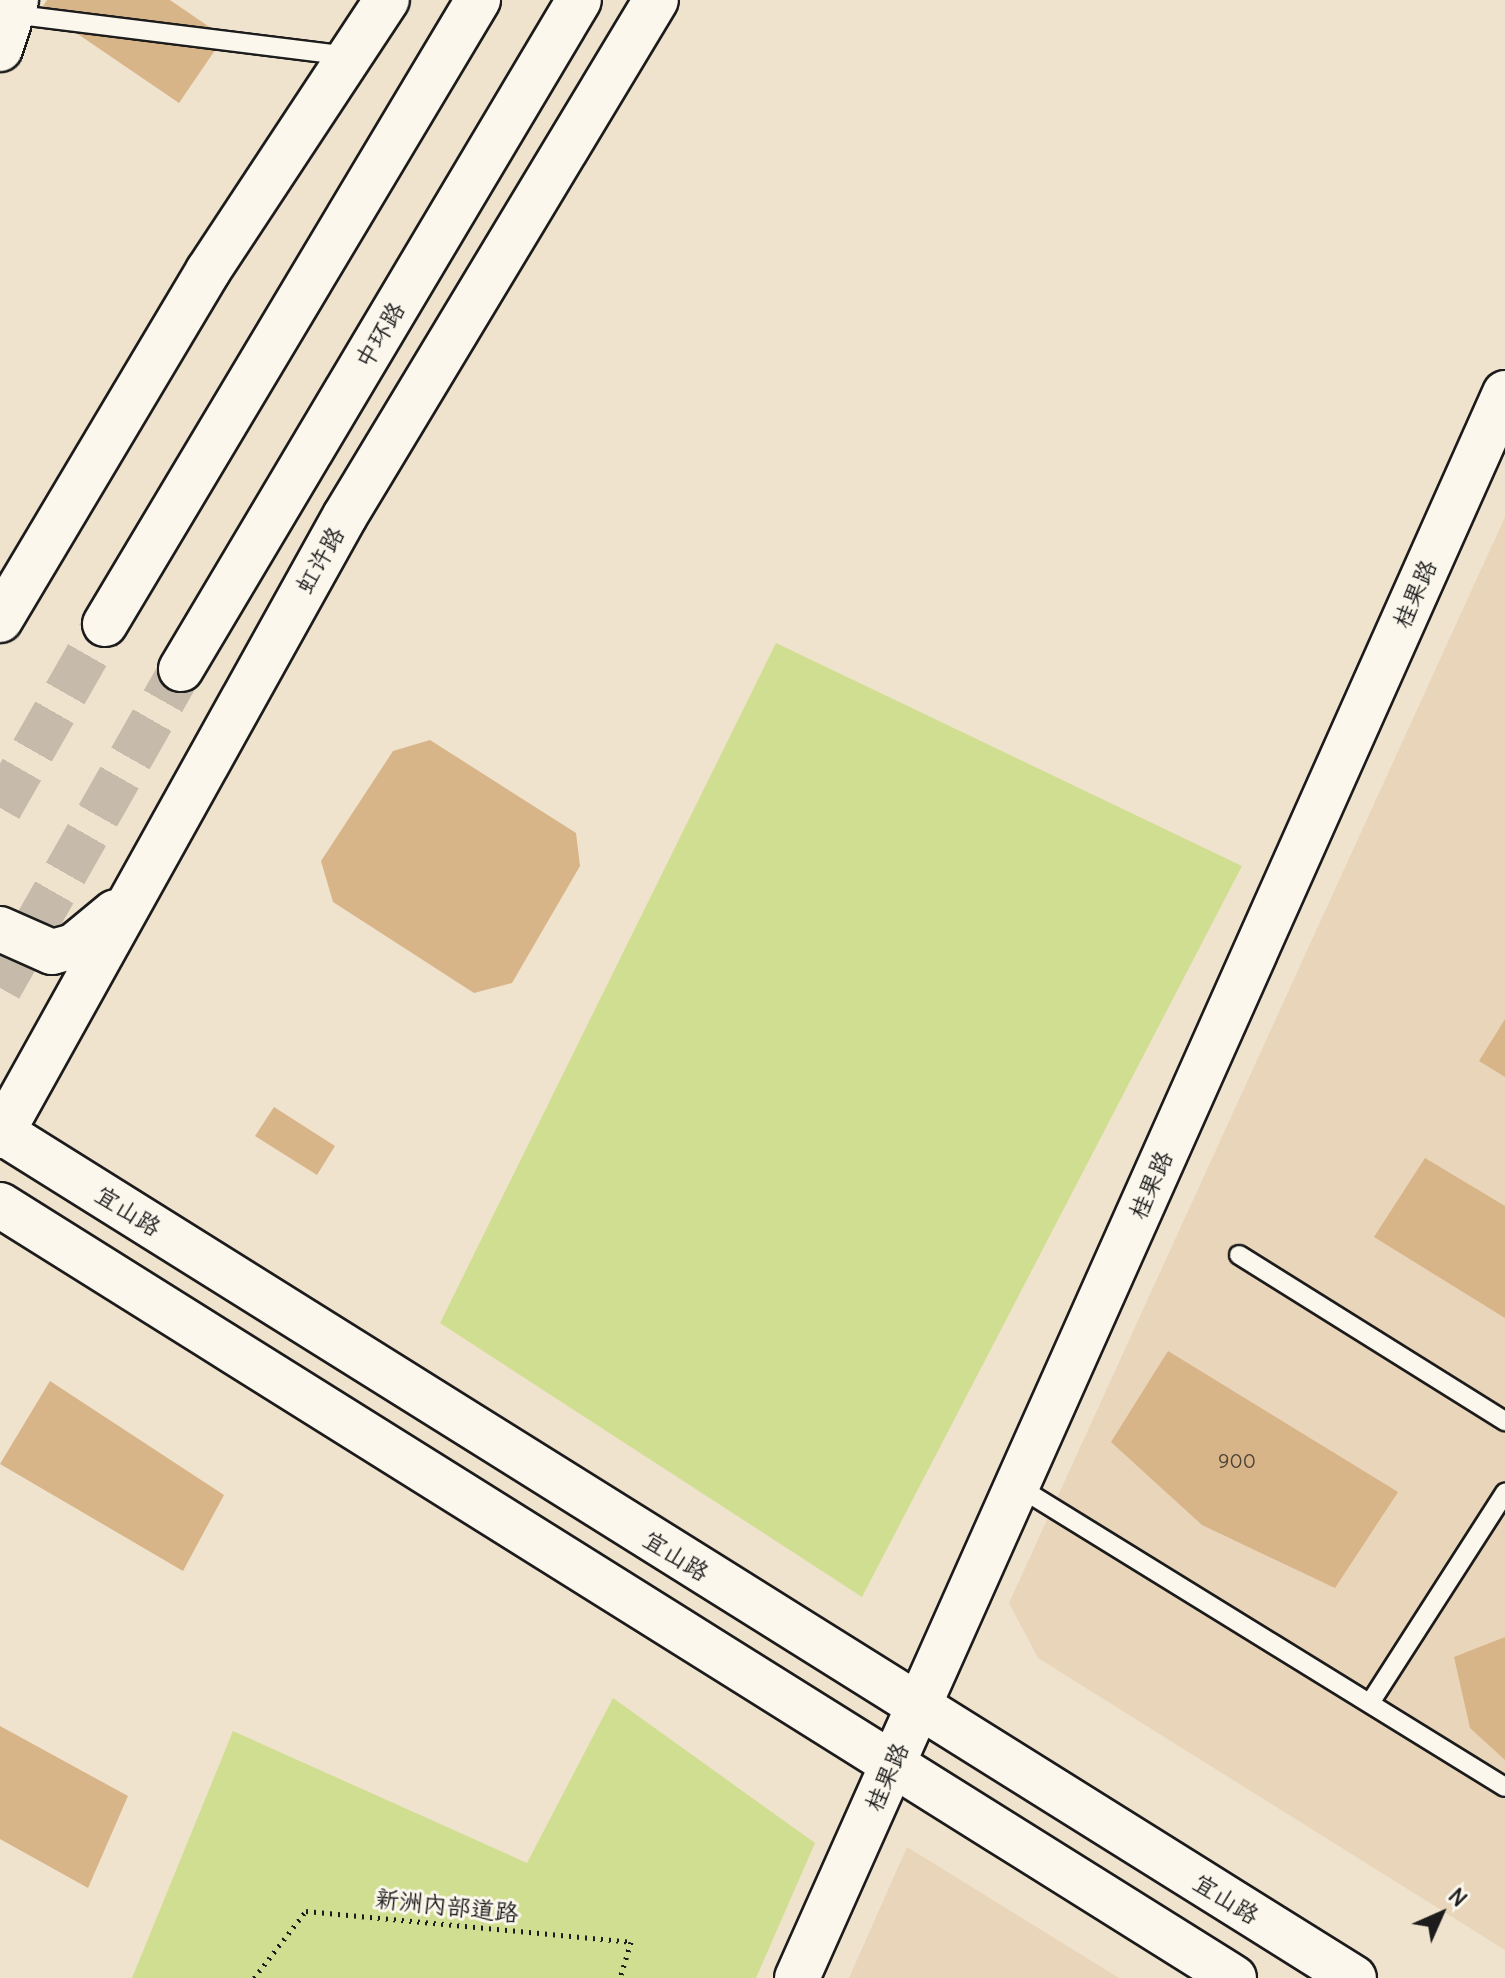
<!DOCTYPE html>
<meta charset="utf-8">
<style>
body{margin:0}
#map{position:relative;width:1505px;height:1978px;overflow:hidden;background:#f0e3ce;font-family:Delius,"LXGW WenKai TC",sans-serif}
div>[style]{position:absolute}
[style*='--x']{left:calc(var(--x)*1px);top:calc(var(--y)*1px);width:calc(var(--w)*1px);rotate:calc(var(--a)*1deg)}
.built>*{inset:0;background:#e9d5b9}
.green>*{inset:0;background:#d0de91}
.building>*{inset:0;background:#d8b489}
.trunk-tunnel>*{height:44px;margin-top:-22px;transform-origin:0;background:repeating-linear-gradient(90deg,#c6bbaa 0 44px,transparent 0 66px)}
.path>*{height:5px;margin-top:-2.5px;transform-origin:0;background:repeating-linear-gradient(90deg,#1c1c1c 0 2px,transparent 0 8px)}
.roads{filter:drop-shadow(2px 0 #1c1c1c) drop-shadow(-2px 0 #1c1c1c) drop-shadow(0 2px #1c1c1c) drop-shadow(0 -2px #1c1c1c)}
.service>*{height:18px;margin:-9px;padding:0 9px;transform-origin:9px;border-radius:9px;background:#fbf7ec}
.tertiary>*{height:44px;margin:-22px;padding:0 22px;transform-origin:22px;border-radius:22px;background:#fbf7ec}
.secondary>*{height:44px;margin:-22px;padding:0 22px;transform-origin:22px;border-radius:22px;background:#fbf7ec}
.primary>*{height:44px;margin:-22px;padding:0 22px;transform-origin:22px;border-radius:22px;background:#fbf7ec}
.trunk>*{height:44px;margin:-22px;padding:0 22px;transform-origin:22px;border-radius:22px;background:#fbf7ec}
span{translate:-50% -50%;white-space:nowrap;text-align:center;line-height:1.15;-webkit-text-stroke:6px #fbf7ec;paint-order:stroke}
.number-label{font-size:20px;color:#4b4237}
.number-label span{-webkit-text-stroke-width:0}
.street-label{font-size:24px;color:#1c1c1c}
.north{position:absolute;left:1401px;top:1874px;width:80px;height:80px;-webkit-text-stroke:6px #fbf7ec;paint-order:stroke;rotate:45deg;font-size:22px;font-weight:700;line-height:32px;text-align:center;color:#1c1c1c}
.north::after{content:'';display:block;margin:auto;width:28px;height:36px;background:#1c1c1c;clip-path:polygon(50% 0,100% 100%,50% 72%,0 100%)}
</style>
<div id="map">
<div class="built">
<div style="clip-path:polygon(1505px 517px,1505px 1950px,1038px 1658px,1009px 1603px)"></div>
<div style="clip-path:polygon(907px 1847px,1119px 1978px,849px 1978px)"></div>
</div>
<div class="green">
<div style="clip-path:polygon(776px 643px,1242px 866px,862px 1597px,440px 1323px)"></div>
<div style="clip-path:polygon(613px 1698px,815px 1843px,756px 1978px,132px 1978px,233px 1731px,527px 1863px)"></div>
</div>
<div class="building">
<div style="clip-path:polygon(47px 0,170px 0,224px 37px,179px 103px,41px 9px)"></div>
<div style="clip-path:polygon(430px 740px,576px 833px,580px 866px,512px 983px,474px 993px,333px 902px,321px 861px,393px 751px)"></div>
<div style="clip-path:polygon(1505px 1019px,1505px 1077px,1479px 1061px)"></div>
<div style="clip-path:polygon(274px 1107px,335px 1146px,317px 1175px,255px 1136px)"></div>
<div style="clip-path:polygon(1425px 1158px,1505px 1206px,1505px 1318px,1374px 1237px)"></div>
<div style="clip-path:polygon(1168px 1351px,1398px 1492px,1335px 1588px,1202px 1525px,1111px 1442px)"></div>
<div style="clip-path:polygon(50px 1381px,224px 1495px,183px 1571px,0 1464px)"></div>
<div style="clip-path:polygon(1505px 1637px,1505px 1760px,1470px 1728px,1454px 1657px)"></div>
<div style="clip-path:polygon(0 1726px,128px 1796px,88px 1888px,0 1839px)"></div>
</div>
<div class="trunk-tunnel">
<div style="--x:0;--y:808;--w:212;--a:-60.3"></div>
<div style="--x:0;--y:988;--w:367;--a:-60.4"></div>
</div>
<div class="path">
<div style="--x:254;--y:1978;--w:85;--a:-52.2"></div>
<div style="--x:306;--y:1911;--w:326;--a:5.4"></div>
<div style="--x:631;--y:1942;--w:38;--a:107"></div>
</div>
<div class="roads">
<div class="service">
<div style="--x:11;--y:14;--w:339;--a:7.1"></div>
<div style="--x:1239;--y:1255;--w:314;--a:32"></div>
<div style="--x:1017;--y:1486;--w:573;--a:31.67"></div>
<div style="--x:1370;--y:1703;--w:250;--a:-57.3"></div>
</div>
<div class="tertiary">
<div style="--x:0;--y:49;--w:52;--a:-71.9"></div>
<div style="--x:797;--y:1978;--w:1736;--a:-65.93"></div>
</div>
<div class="secondary">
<div style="--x:0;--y:1131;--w:1597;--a:32.03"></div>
<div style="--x:0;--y:1205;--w:1456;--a:32.06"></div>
</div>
<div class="primary">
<div style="--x:0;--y:620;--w:406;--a:-59.2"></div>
<div style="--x:208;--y:271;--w:325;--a:-56.6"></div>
<div style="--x:0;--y:929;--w:57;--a:23.9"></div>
<div style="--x:52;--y:952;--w:23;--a:-15"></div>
<div style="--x:74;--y:946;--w:53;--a:-39.7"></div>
<div style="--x:0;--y:1136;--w:710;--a:-60.91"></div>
<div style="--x:345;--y:516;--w:602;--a:-58.92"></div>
</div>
<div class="trunk">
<div style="--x:105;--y:624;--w:727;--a:-59.13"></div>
<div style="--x:181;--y:669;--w:778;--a:-59.25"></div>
</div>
</div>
<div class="number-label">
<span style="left:1237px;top:1460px">900</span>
</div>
<div class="street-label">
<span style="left:380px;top:335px;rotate:-59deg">中环路</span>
<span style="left:320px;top:560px;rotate:-60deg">虹许路</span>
<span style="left:1415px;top:594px;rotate:-66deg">桂果路</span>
<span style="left:1151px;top:1185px;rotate:-66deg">桂果路</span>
<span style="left:128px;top:1211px;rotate:32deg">宜山路</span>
<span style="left:676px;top:1556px;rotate:32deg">宜山路</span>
<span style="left:887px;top:1777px;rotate:-66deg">桂果路</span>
<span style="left:1226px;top:1899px;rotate:32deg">宜山路</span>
<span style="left:447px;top:1906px;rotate:6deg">新洲内部道路</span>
</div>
<div class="north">N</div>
</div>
